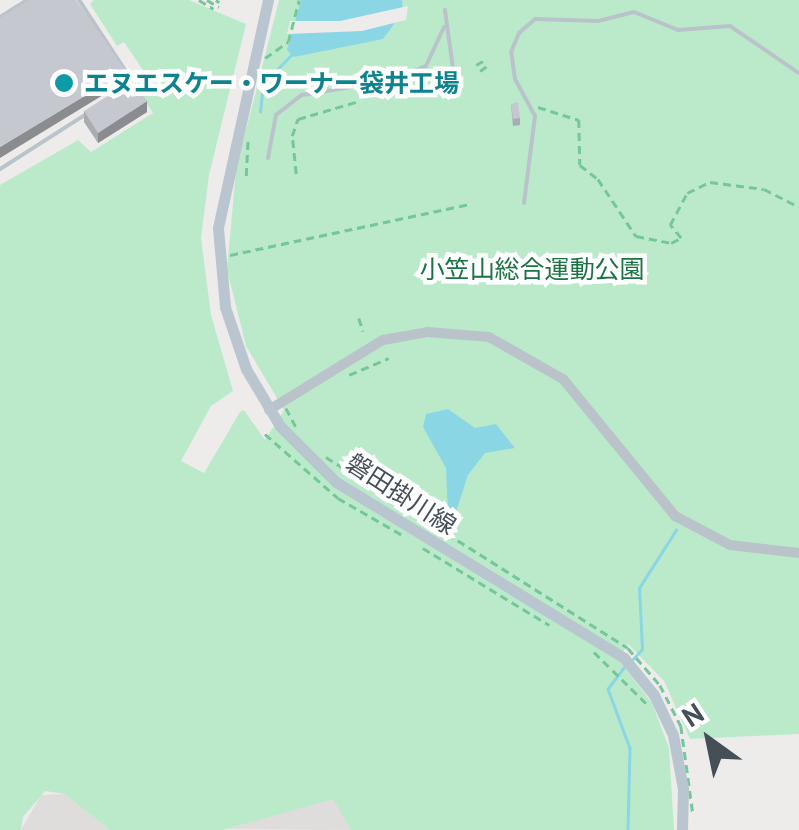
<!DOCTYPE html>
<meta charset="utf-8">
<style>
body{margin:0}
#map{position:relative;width:799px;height:830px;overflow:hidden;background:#eeebeb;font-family:"PT Sans","Noto Sans JP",sans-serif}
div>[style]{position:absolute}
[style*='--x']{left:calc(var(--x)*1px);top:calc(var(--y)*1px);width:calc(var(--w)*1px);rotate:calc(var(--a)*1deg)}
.education>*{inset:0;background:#dfdcdc}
.green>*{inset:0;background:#bbeacb}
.water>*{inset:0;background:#8ad6e5}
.pier>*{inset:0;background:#eeebeb}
.stream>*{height:2.5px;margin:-1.25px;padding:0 1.25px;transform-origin:1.25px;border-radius:1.25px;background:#8ad6e5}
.path>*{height:2.5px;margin-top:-1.25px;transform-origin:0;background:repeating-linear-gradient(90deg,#75c69a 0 8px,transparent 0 13px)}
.service>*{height:4px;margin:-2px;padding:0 2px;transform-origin:2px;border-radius:2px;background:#bac3ca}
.tertiary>*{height:10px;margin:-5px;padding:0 5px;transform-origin:5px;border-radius:5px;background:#bac3ca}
.secondary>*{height:11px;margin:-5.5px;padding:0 5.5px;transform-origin:5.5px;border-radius:5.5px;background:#b9c5cf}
.wall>*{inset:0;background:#a9acb1}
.shaded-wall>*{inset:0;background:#8a8c90}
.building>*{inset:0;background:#c5c8ce}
.dots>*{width:28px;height:28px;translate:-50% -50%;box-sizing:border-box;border:5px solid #fff;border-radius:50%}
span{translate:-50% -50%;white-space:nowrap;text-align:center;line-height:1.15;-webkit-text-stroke:9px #fff;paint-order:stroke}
.culture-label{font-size:25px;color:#0d838f;font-weight:700}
.left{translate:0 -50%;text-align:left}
.park-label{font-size:25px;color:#1b7343}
.street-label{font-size:25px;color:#454f57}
.north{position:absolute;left:659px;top:690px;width:100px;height:100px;-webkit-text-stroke:8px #fff;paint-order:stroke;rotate:327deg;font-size:28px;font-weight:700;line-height:40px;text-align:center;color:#454f57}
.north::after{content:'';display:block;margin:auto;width:35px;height:45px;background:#454f57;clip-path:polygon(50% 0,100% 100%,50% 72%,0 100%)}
</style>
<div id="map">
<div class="education">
<div style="clip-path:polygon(64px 794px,110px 830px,21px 830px,41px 795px)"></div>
<div style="clip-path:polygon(333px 798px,352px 830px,227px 829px)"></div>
</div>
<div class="green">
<div style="clip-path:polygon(94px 0,189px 0,246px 24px,209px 175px,201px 238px,211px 315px,233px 391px,211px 406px,181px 461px,204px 473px,240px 412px,244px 410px,265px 440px,284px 410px,246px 346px,227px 270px,236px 170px,279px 0,799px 0,799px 734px,690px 739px,664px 681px,628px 644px,618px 659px,652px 703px,669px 748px,674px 830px,351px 830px,333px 799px,223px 830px,110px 830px,64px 794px,45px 791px,23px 817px,21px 830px,0 830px,0 185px,78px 140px,91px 152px,153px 113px,135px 85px,147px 76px,124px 42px,117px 46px,90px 4px)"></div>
</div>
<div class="water">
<div style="clip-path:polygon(301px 0,402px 0,403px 12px,383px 39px,294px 57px,287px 50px)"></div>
<div style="clip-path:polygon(448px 409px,475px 428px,496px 424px,515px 448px,485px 453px,468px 475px,455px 515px,448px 514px,446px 468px,423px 427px,426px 414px)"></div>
</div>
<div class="pier">
<div style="clip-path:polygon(408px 6px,406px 20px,362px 31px,287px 34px,290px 21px,340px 21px)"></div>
</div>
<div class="stream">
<div style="--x:260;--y:112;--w:28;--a:-84"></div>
<div style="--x:263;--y:84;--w:43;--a:-45.9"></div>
<div style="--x:633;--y:659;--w:13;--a:-48"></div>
<div style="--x:642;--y:649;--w:61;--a:-92.8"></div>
<div style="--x:639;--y:588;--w:69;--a:-57.5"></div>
<div style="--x:624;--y:668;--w:26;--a:127"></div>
<div style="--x:608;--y:689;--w:63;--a:69.6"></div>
<div style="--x:630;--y:748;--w:82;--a:91.4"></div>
</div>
<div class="path">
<div style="--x:199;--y:0;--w:17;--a:31"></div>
<div style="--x:207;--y:0;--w:14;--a:30"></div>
<div style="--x:216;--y:0;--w:4;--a:34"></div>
<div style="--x:265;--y:58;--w:28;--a:-35"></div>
<div style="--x:288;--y:42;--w:43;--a:-75.3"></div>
<div style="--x:476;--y:65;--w:8;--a:-30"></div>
<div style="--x:480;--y:71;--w:9;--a:-36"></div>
<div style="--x:538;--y:107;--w:43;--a:17.6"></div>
<div style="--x:579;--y:120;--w:45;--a:88.7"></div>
<div style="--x:580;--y:165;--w:23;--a:38"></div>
<div style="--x:598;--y:179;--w:69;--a:56.3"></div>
<div style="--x:636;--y:236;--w:36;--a:11"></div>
<div style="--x:671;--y:243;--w:11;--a:-27"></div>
<div style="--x:681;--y:238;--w:17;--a:-130"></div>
<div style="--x:670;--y:225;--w:36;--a:-62"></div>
<div style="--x:687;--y:193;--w:25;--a:-26"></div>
<div style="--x:710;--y:182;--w:54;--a:7.4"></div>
<div style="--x:764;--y:189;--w:39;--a:27"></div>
<div style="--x:296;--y:174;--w:38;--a:-96"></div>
<div style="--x:292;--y:136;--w:18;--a:-71"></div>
<div style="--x:298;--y:119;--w:64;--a:-16.4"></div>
<div style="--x:246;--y:176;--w:37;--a:-87"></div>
<div style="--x:230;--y:255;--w:245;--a:-12"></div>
<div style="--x:359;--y:318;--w:14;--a:73"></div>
<div style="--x:349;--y:375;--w:43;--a:-23"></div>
<div style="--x:286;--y:408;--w:21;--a:62"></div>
<div style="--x:265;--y:434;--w:97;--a:41.2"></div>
<div style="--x:338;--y:498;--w:76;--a:29.9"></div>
<div style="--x:326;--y:457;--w:357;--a:32.3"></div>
<div style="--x:628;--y:648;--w:49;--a:49.1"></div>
<div style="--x:660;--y:685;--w:46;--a:62.9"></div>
<div style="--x:681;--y:726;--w:89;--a:82.2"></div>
<div style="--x:423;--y:548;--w:148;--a:31.4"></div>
<div style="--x:594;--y:652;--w:74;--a:44.5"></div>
</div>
<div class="service">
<div style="--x:79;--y:0;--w:100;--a:56.8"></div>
<div style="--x:0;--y:17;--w:32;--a:-32"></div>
<div style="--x:388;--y:81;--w:41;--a:-21.5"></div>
<div style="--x:426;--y:66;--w:43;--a:-65.2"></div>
<div style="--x:268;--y:158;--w:44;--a:-79.5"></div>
<div style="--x:276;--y:115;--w:33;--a:-38"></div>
<div style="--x:302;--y:95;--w:144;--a:-9.2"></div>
<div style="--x:444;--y:72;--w:11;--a:22"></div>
<div style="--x:454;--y:76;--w:67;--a:-97.8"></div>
<div style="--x:0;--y:169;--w:104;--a:-32.5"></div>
<div style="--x:524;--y:203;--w:88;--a:-82.8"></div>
<div style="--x:535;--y:116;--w:42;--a:-118.4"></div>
<div style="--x:515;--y:79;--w:27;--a:-98"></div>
<div style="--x:511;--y:52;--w:21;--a:-67"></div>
<div style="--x:519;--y:33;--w:21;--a:-41"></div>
<div style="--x:535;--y:19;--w:63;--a:1.8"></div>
<div style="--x:598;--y:21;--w:37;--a:-14"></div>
<div style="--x:634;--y:12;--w:48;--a:22.2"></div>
<div style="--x:678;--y:30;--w:52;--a:-4.4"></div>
<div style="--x:730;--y:26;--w:83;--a:34.3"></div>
</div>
<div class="tertiary">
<div style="--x:269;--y:410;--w:134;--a:-31.6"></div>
<div style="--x:383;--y:340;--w:46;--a:-10.1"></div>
<div style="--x:428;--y:332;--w:61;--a:4.7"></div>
<div style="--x:489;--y:337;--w:85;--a:29.6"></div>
<div style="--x:563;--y:379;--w:177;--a:50.7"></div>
<div style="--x:675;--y:516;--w:62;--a:27.8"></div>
<div style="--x:730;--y:545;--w:69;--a:6.6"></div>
</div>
<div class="secondary">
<div style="--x:268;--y:0;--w:233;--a:102.4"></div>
<div style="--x:218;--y:228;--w:79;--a:84.9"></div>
<div style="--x:225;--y:307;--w:65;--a:71.3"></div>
<div style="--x:246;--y:369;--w:66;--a:59.2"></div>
<div style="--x:280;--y:426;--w:79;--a:45"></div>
<div style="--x:336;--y:482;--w:338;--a:31.4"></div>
<div style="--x:624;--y:658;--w:48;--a:51"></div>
<div style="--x:654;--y:695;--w:44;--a:64.6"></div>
<div style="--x:673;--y:735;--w:55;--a:79.5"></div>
<div style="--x:683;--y:789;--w:41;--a:91.4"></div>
</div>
<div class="wall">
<div style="clip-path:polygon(511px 104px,520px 118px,520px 125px,513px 126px)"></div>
<div style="clip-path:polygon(84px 111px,147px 112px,98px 143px,84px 122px)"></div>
</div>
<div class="shaded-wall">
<div style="clip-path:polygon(126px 71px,126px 81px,0 158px,0 147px)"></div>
<div style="clip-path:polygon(147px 101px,147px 112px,98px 143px,98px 133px)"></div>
</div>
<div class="building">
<div style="clip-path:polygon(29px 0,76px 0,126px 71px,0 147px,0 18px)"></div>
<div style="clip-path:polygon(133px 80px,147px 101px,98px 133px,84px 111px)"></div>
<div style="clip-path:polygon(518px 102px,520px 118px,513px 119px,511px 104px)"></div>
</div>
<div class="dots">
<div style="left:64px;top:83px;background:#0f9aa8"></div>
</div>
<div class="culture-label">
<span class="left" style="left:84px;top:83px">エヌエスケー・ワーナー袋井工場</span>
</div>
<div class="park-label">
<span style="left:532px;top:269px">小笠山総合運動公園</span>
</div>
<div class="street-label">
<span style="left:401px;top:494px;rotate:33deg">磐田掛川線</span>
</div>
<div class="north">N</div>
</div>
